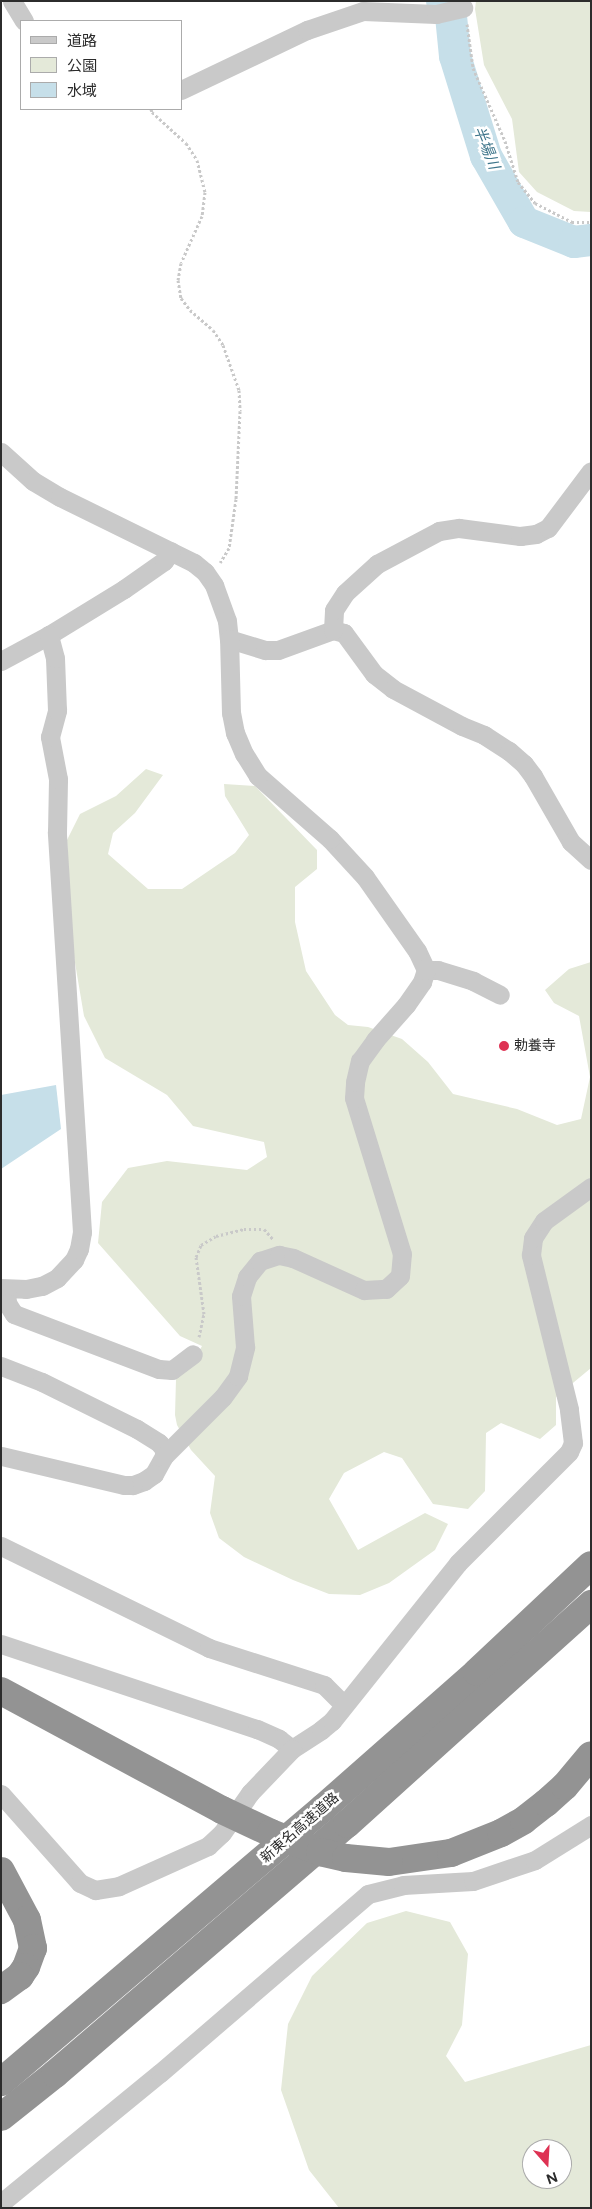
<!DOCTYPE html>
<meta charset="utf-8">
<style>
body{margin:0}
#map{position:relative;width:592px;height:2209px;overflow:hidden;background:#fff;font-family:Figtree,"Noto Sans JP",sans-serif}
div>[style]{position:absolute}
[style*='--x']{left:calc(var(--x)*1px);top:calc(var(--y)*1px);width:calc(var(--w)*1px);rotate:calc(var(--a)*1deg)}
.green>*{inset:0;background:#e4e9d9}
.water>*{inset:0;background:#c6dfe9}
.river>*{height:32px;margin:-16px;padding:0 16px;transform-origin:16px;border-radius:16px;background:#c6dfe9}
.path>*{height:3px;margin-top:-1.5px;transform-origin:0;background:repeating-linear-gradient(90deg,#c9c9c9 0 2.5px,transparent 0 5px)}
.minor>*{height:19px;margin:-9.5px;padding:0 9.5px;transform-origin:9.5px;border-radius:9.5px;background:#c9c9c9}
.highway>*{height:28px;margin:-14px;padding:0 14px;transform-origin:14px;border-radius:14px;background:#939393}
.highway-bridge>*{height:28px;margin:-14px;padding:0 14px;transform-origin:14px;border-radius:14px;background:#939393}
.dots>*{width:14px;height:14px;translate:-50% -50%;box-sizing:border-box;border:2px solid #fff;border-radius:50%}
span{translate:-50% -50%;white-space:nowrap;text-align:center;line-height:1.15;-webkit-text-stroke:5px #fff;paint-order:stroke}
.poi-label{font-size:14px;color:#2c2c2c}
.left{translate:0 -50%;text-align:left}
.street-label{font-size:14px;color:#2c2c2c}
.water-label{font-size:15px;color:#3e758a;font-style:italic}
.frame{position:absolute;inset:0;border:2px solid #2c2c2c;pointer-events:none}
.legend{position:absolute;left:20px;top:20px;width:162px;height:90px;box-sizing:border-box;background:#fff;border:1px solid #ababab;margin:0;padding:6px 9px;list-style:none;font-size:15px;color:#2c2c2c}
.legend li{display:flex;align-items:center;gap:10px;height:25px}
.legend b{width:25px;border:1px solid #ababab}
.north{position:absolute;left:522px;top:2139px;width:50px;height:50px;box-sizing:border-box;background:#fff;border:1px solid #ababab;border-radius:50%;rotate:161deg;font-size:14px;font-weight:700;line-height:20px;text-align:center;color:#2c2c2c}
.north::after{content:'';display:block;margin:auto;width:18px;height:22px;background:#de3253;clip-path:polygon(50% 0,100% 100%,50% 72%,0 100%)}
</style>
<div id="map">
<div class="green">
<div style="clip-path:polygon(476px 1px,591px 1px,591px 212px,574px 211px,537px 192px,519px 172px,512px 119px,484px 65px,475px 9px)"></div>
<div style="clip-path:polygon(146px 769px,163px 775px,135px 813px,113px 833px,108px 854px,148px 889px,182px 889px,235px 853px,249px 835px,225px 796px,224px 784px,255px 786px,317px 850px,317px 869px,295px 887px,295px 922px,306px 971px,335px 1015px,348px 1025px,368px 1027px,402px 1039px,428px 1062px,453px 1094px,517px 1109px,557px 1125px,581px 1119px,590px 1077px,579px 1016px,554px 1003px,545px 990px,569px 969px,591px 962px,591px 1368px,556px 1397px,556px 1425px,540px 1439px,501px 1423px,486px 1433px,485px 1491px,468px 1509px,433px 1504px,402px 1458px,384px 1452px,344px 1473px,329px 1499px,358px 1550px,425px 1513px,448px 1524px,435px 1550px,389px 1583px,360px 1595px,329px 1594px,293px 1580px,244px 1557px,219px 1538px,210px 1513px,215px 1476px,191px 1450px,177px 1425px,175px 1415px,176px 1379px,194px 1361px,202px 1346px,180px 1336px,98px 1243px,102px 1202px,128px 1168px,167px 1161px,247px 1170px,267px 1157px,264px 1142px,193px 1126px,167px 1095px,105px 1058px,84px 1016px,72px 945px,67px 840px,80px 814px,116px 796px)"></div>
<div style="clip-path:polygon(evenodd,406px 1911px,450px 1922px,468px 1954px,462px 2025px,446px 2056px,465px 2082px,591px 2045px,591px 2208px,339px 2208px,309px 2170px,281px 2090px,288px 2024px,312px 1976px,367px 1923px,406px 1911px,532px 2149px,562px 2149px,562px 2179px,532px 2179px,532px 2149px)"></div>
</div>
<div class="water">
<div style="clip-path:polygon(56px 1085px,61px 1129px,1px 1169px,1px 1095px)"></div>
</div>
<div class="river">
<div style="--x:442;--y:1;--w:17;--a:59"></div>
<div style="--x:451;--y:16;--w:40;--a:84.3"></div>
<div style="--x:455;--y:56;--w:105;--a:72.8"></div>
<div style="--x:486;--y:156;--w:76;--a:60.1"></div>
<div style="--x:524;--y:222;--w:54;--a:21.8"></div>
<div style="--x:574;--y:242;--w:17;--a:-7"></div>
</div>
<div class="path">
<div style="--x:467;--y:24;--w:44;--a:82.2"></div>
<div style="--x:473;--y:68;--w:80;--a:66.3"></div>
<div style="--x:505;--y:141;--w:43;--a:72.4"></div>
<div style="--x:518;--y:182;--w:27;--a:51"></div>
<div style="--x:535;--y:203;--w:42;--a:27.2"></div>
<div style="--x:572;--y:222;--w:19;--a:0"></div>
<div style="--x:151;--y:109;--w:3;--a:72"></div>
<div style="--x:152;--y:112;--w:46;--a:42.4"></div>
<div style="--x:186;--y:143;--w:20;--a:57"></div>
<div style="--x:197;--y:160;--w:33;--a:76"></div>
<div style="--x:205;--y:192;--w:24;--a:97"></div>
<div style="--x:202;--y:216;--w:51;--a:114.1"></div>
<div style="--x:181;--y:263;--w:17;--a:100"></div>
<div style="--x:178;--y:280;--w:18;--a:81"></div>
<div style="--x:181;--y:298;--w:15;--a:53"></div>
<div style="--x:190;--y:310;--w:30;--a:41"></div>
<div style="--x:213;--y:330;--w:18;--a:56"></div>
<div style="--x:223;--y:345;--w:48;--a:70.4"></div>
<div style="--x:239;--y:390;--w:21;--a:87"></div>
<div style="--x:240;--y:411;--w:88;--a:92.6"></div>
<div style="--x:236;--y:499;--w:49;--a:98.1"></div>
<div style="--x:229;--y:548;--w:17;--a:121"></div>
<div style="--x:199;--y:1337;--w:24;--a:-78"></div>
<div style="--x:204;--y:1314;--w:58;--a:-98"></div>
<div style="--x:196;--y:1257;--w:13;--a:-67"></div>
<div style="--x:201;--y:1245;--w:17;--a:-31"></div>
<div style="--x:216;--y:1236;--w:29;--a:-14"></div>
<div style="--x:244;--y:1229;--w:20;--a:0"></div>
<div style="--x:264;--y:1229;--w:13;--a:48"></div>
</div>
<div class="minor">
<div style="--x:12;--y:1;--w:23;--a:59"></div>
<div style="--x:181;--y:90;--w:140;--a:-25.5"></div>
<div style="--x:307;--y:30;--w:59;--a:-18.7"></div>
<div style="--x:363;--y:11;--w:73;--a:2.4"></div>
<div style="--x:436;--y:14;--w:28;--a:-13"></div>
<div style="--x:1;--y:452;--w:43;--a:42.2"></div>
<div style="--x:33;--y:481;--w:31;--a:31"></div>
<div style="--x:60;--y:497;--w:149;--a:26.2"></div>
<div style="--x:194;--y:563;--w:14;--a:39"></div>
<div style="--x:205;--y:572;--w:16;--a:55"></div>
<div style="--x:214;--y:585;--w:38;--a:70"></div>
<div style="--x:227;--y:621;--w:18;--a:84"></div>
<div style="--x:229;--y:639;--w:38;--a:17"></div>
<div style="--x:265;--y:650;--w:13;--a:0"></div>
<div style="--x:278;--y:650;--w:59;--a:-20"></div>
<div style="--x:333;--y:630;--w:11;--a:15"></div>
<div style="--x:344;--y:633;--w:51;--a:53.8"></div>
<div style="--x:374;--y:674;--w:24;--a:38"></div>
<div style="--x:393;--y:689;--w:78;--a:28.2"></div>
<div style="--x:462;--y:726;--w:24;--a:22"></div>
<div style="--x:484;--y:735;--w:30;--a:33"></div>
<div style="--x:509;--y:751;--w:20;--a:41"></div>
<div style="--x:524;--y:764;--w:15;--a:53"></div>
<div style="--x:533;--y:776;--w:76;--a:60.1"></div>
<div style="--x:571;--y:842;--w:27;--a:42"></div>
<div style="--x:333;--y:630;--w:20;--a:-87"></div>
<div style="--x:334;--y:610;--w:20;--a:-57"></div>
<div style="--x:345;--y:593;--w:43;--a:-42.2"></div>
<div style="--x:377;--y:564;--w:70;--a:-28"></div>
<div style="--x:439;--y:531;--w:20;--a:-9"></div>
<div style="--x:459;--y:528;--w:62;--a:7.5"></div>
<div style="--x:520;--y:536;--w:16;--a:-7"></div>
<div style="--x:536;--y:534;--w:13;--a:-27"></div>
<div style="--x:548;--y:528;--w:71;--a:-53"></div>
<div style="--x:1;--y:661;--w:55;--a:-28.4"></div>
<div style="--x:49;--y:635;--w:88;--a:-31.5"></div>
<div style="--x:124;--y:589;--w:49;--a:-35"></div>
<div style="--x:164;--y:561;--w:12;--a:-55"></div>
<div style="--x:426;--y:970;--w:12;--a:0"></div>
<div style="--x:438;--y:970;--w:37;--a:17"></div>
<div style="--x:473;--y:981;--w:30;--a:27"></div>
<div style="--x:1;--y:1288;--w:25;--a:2"></div>
<div style="--x:26;--y:1289;--w:16;--a:-11"></div>
<div style="--x:42;--y:1286;--w:17;--a:-28"></div>
<div style="--x:57;--y:1278;--w:25;--a:-47"></div>
<div style="--x:74;--y:1260;--w:12;--a:-66"></div>
<div style="--x:79;--y:1249;--w:17;--a:-80"></div>
<div style="--x:82;--y:1232;--w:401;--a:-93.6"></div>
<div style="--x:57;--y:832;--w:53;--a:-88.9"></div>
<div style="--x:58;--y:779;--w:43;--a:-100.8"></div>
<div style="--x:50;--y:737;--w:28;--a:-75"></div>
<div style="--x:57;--y:710;--w:52;--a:-92.2"></div>
<div style="--x:55;--y:658;--w:24;--a:-105"></div>
<div style="--x:6;--y:1289;--w:14;--a:86"></div>
<div style="--x:7;--y:1303;--w:13;--a:58"></div>
<div style="--x:14;--y:1314;--w:155;--a:20.8"></div>
<div style="--x:159;--y:1369;--w:13;--a:4"></div>
<div style="--x:172;--y:1370;--w:26;--a:-37"></div>
<div style="--x:1;--y:1366;--w:44;--a:21.3"></div>
<div style="--x:42;--y:1382;--w:106;--a:26.3"></div>
<div style="--x:137;--y:1429;--w:26;--a:32"></div>
<div style="--x:159;--y:1443;--w:8;--a:50"></div>
<div style="--x:164;--y:1449;--w:7;--a:90"></div>
<div style="--x:164;--y:1456;--w:21;--a:119"></div>
<div style="--x:154;--y:1474;--w:12;--a:145"></div>
<div style="--x:144;--y:1481;--w:12;--a:160"></div>
<div style="--x:133;--y:1485;--w:9;--a:180"></div>
<div style="--x:124;--y:1485;--w:126;--a:-166.7"></div>
<div style="--x:164;--y:1456;--w:83;--a:-45"></div>
<div style="--x:223;--y:1397;--w:26;--a:-54"></div>
<div style="--x:238;--y:1376;--w:30;--a:-76"></div>
<div style="--x:245;--y:1347;--w:51;--a:-94.5"></div>
<div style="--x:241;--y:1296;--w:20;--a:-72"></div>
<div style="--x:247;--y:1277;--w:21;--a:-51"></div>
<div style="--x:260;--y:1261;--w:20;--a:-18"></div>
<div style="--x:279;--y:1255;--w:14;--a:12"></div>
<div style="--x:293;--y:1258;--w:78;--a:24.3"></div>
<div style="--x:364;--y:1290;--w:22;--a:-3"></div>
<div style="--x:386;--y:1289;--w:19;--a:-43"></div>
<div style="--x:400;--y:1276;--w:22;--a:-85"></div>
<div style="--x:402;--y:1254;--w:163;--a:-107.1"></div>
<div style="--x:354;--y:1098;--w:16;--a:-86"></div>
<div style="--x:355;--y:1082;--w:22;--a:-77"></div>
<div style="--x:360;--y:1061;--w:26;--a:-54"></div>
<div style="--x:375;--y:1040;--w:47;--a:-48.5"></div>
<div style="--x:406;--y:1005;--w:28;--a:-55"></div>
<div style="--x:422;--y:982;--w:13;--a:-72"></div>
<div style="--x:426;--y:970;--w:21;--a:-115"></div>
<div style="--x:417;--y:951;--w:90;--a:-125.1"></div>
<div style="--x:365;--y:877;--w:52;--a:-132.6"></div>
<div style="--x:330;--y:839;--w:96;--a:-138.8"></div>
<div style="--x:258;--y:776;--w:26;--a:-122"></div>
<div style="--x:244;--y:754;--w:23;--a:-113"></div>
<div style="--x:235;--y:733;--w:20;--a:-101"></div>
<div style="--x:231;--y:713;--w:74;--a:-91.5"></div>
<div style="--x:1;--y:1546;--w:232;--a:26.1"></div>
<div style="--x:209;--y:1648;--w:121;--a:17.8"></div>
<div style="--x:324;--y:1685;--w:28;--a:45"></div>
<div style="--x:1;--y:1644;--w:270;--a:18.4"></div>
<div style="--x:257;--y:1729;--w:24;--a:24"></div>
<div style="--x:279;--y:1739;--w:16;--a:38"></div>
<div style="--x:292;--y:1749;--w:35;--a:-33"></div>
<div style="--x:321;--y:1730;--w:14;--a:-39"></div>
<div style="--x:332;--y:1721;--w:202;--a:-51.4"></div>
<div style="--x:458;--y:1563;--w:157;--a:-45"></div>
<div style="--x:569;--y:1452;--w:10;--a:-66"></div>
<div style="--x:573;--y:1443;--w:34;--a:-97"></div>
<div style="--x:569;--y:1409;--w:159;--a:-103.9"></div>
<div style="--x:531;--y:1255;--w:17;--a:-83"></div>
<div style="--x:533;--y:1238;--w:20;--a:-57"></div>
<div style="--x:544;--y:1221;--w:58;--a:-35.9"></div>
<div style="--x:1;--y:1794;--w:119;--a:48.4"></div>
<div style="--x:80;--y:1883;--w:17;--a:25"></div>
<div style="--x:95;--y:1890;--w:24;--a:-9"></div>
<div style="--x:119;--y:1886;--w:98;--a:-24.2"></div>
<div style="--x:208;--y:1846;--w:19;--a:-43"></div>
<div style="--x:222;--y:1833;--w:49;--a:-55"></div>
<div style="--x:250;--y:1793;--w:61;--a:-46.3"></div>
<div style="--x:1;--y:2203;--w:205;--a:-39.3"></div>
<div style="--x:160;--y:2073;--w:274;--a:-40.7"></div>
<div style="--x:368;--y:1894;--w:36;--a:-14"></div>
<div style="--x:403;--y:1885;--w:70;--a:-3.3"></div>
<div style="--x:473;--y:1881;--w:65;--a:-18.7"></div>
<div style="--x:535;--y:1860;--w:66;--a:-32"></div>
</div>
<div class="highway">
<div style="--x:1;--y:1691;--w:251;--a:28.3"></div>
<div style="--x:389;--y:1862;--w:63;--a:-8.3"></div>
<div style="--x:451;--y:1853;--w:54;--a:-21.8"></div>
<div style="--x:501;--y:1833;--w:26;--a:-29"></div>
<div style="--x:524;--y:1820;--w:28;--a:-38"></div>
<div style="--x:546;--y:1803;--w:25;--a:-42"></div>
<div style="--x:565;--y:1786;--w:40;--a:-50"></div>
<div style="--x:1;--y:1871;--w:55;--a:62"></div>
<div style="--x:27;--y:1920;--w:29;--a:78"></div>
<div style="--x:33;--y:1948;--w:20;--a:110"></div>
<div style="--x:26;--y:1967;--w:11;--a:124"></div>
<div style="--x:20;--y:1976;--w:24;--a:144"></div>
<div style="--x:1;--y:2082;--w:423;--a:-40.4"></div>
<div style="--x:323;--y:1808;--w:205;--a:-41.4"></div>
<div style="--x:477;--y:1672;--w:156;--a:-43.2"></div>
<div style="--x:1;--y:2117;--w:69;--a:-38.5"></div>
<div style="--x:55;--y:2074;--w:384;--a:-40.6"></div>
<div style="--x:347;--y:1824;--w:329;--a:-42"></div>
</div>
<div class="highway-bridge">
<div style="--x:222;--y:1810;--w:54;--a:25.1"></div>
<div style="--x:271;--y:1833;--w:53;--a:21.2"></div>
<div style="--x:320;--y:1852;--w:27;--a:13"></div>
<div style="--x:346;--y:1858;--w:43;--a:5.3"></div>
</div>
<div class="dots">
<div style="left:504px;top:1046px;background:#de3253"></div>
</div>
<div class="poi-label">
<span class="left" style="left:514px;top:1046px">勅養寺</span>
</div>
<div class="street-label">
<span style="left:300px;top:1828px;rotate:-41deg">新東名高速道路</span>
</div>
<div class="water-label">
<span style="left:486px;top:148px;rotate:68deg">半場川</span>
</div>
<div class="frame"></div>
<ul class="legend">
<li><b style="height:6px;background:#c9c9c9"></b>道路</li>
<li><b style="height:14px;background:#e4e9d9"></b>公園</li>
<li><b style="height:14px;background:#c6dfe9"></b>水域</li>
</ul>
<div class="north">N</div>
</div>
